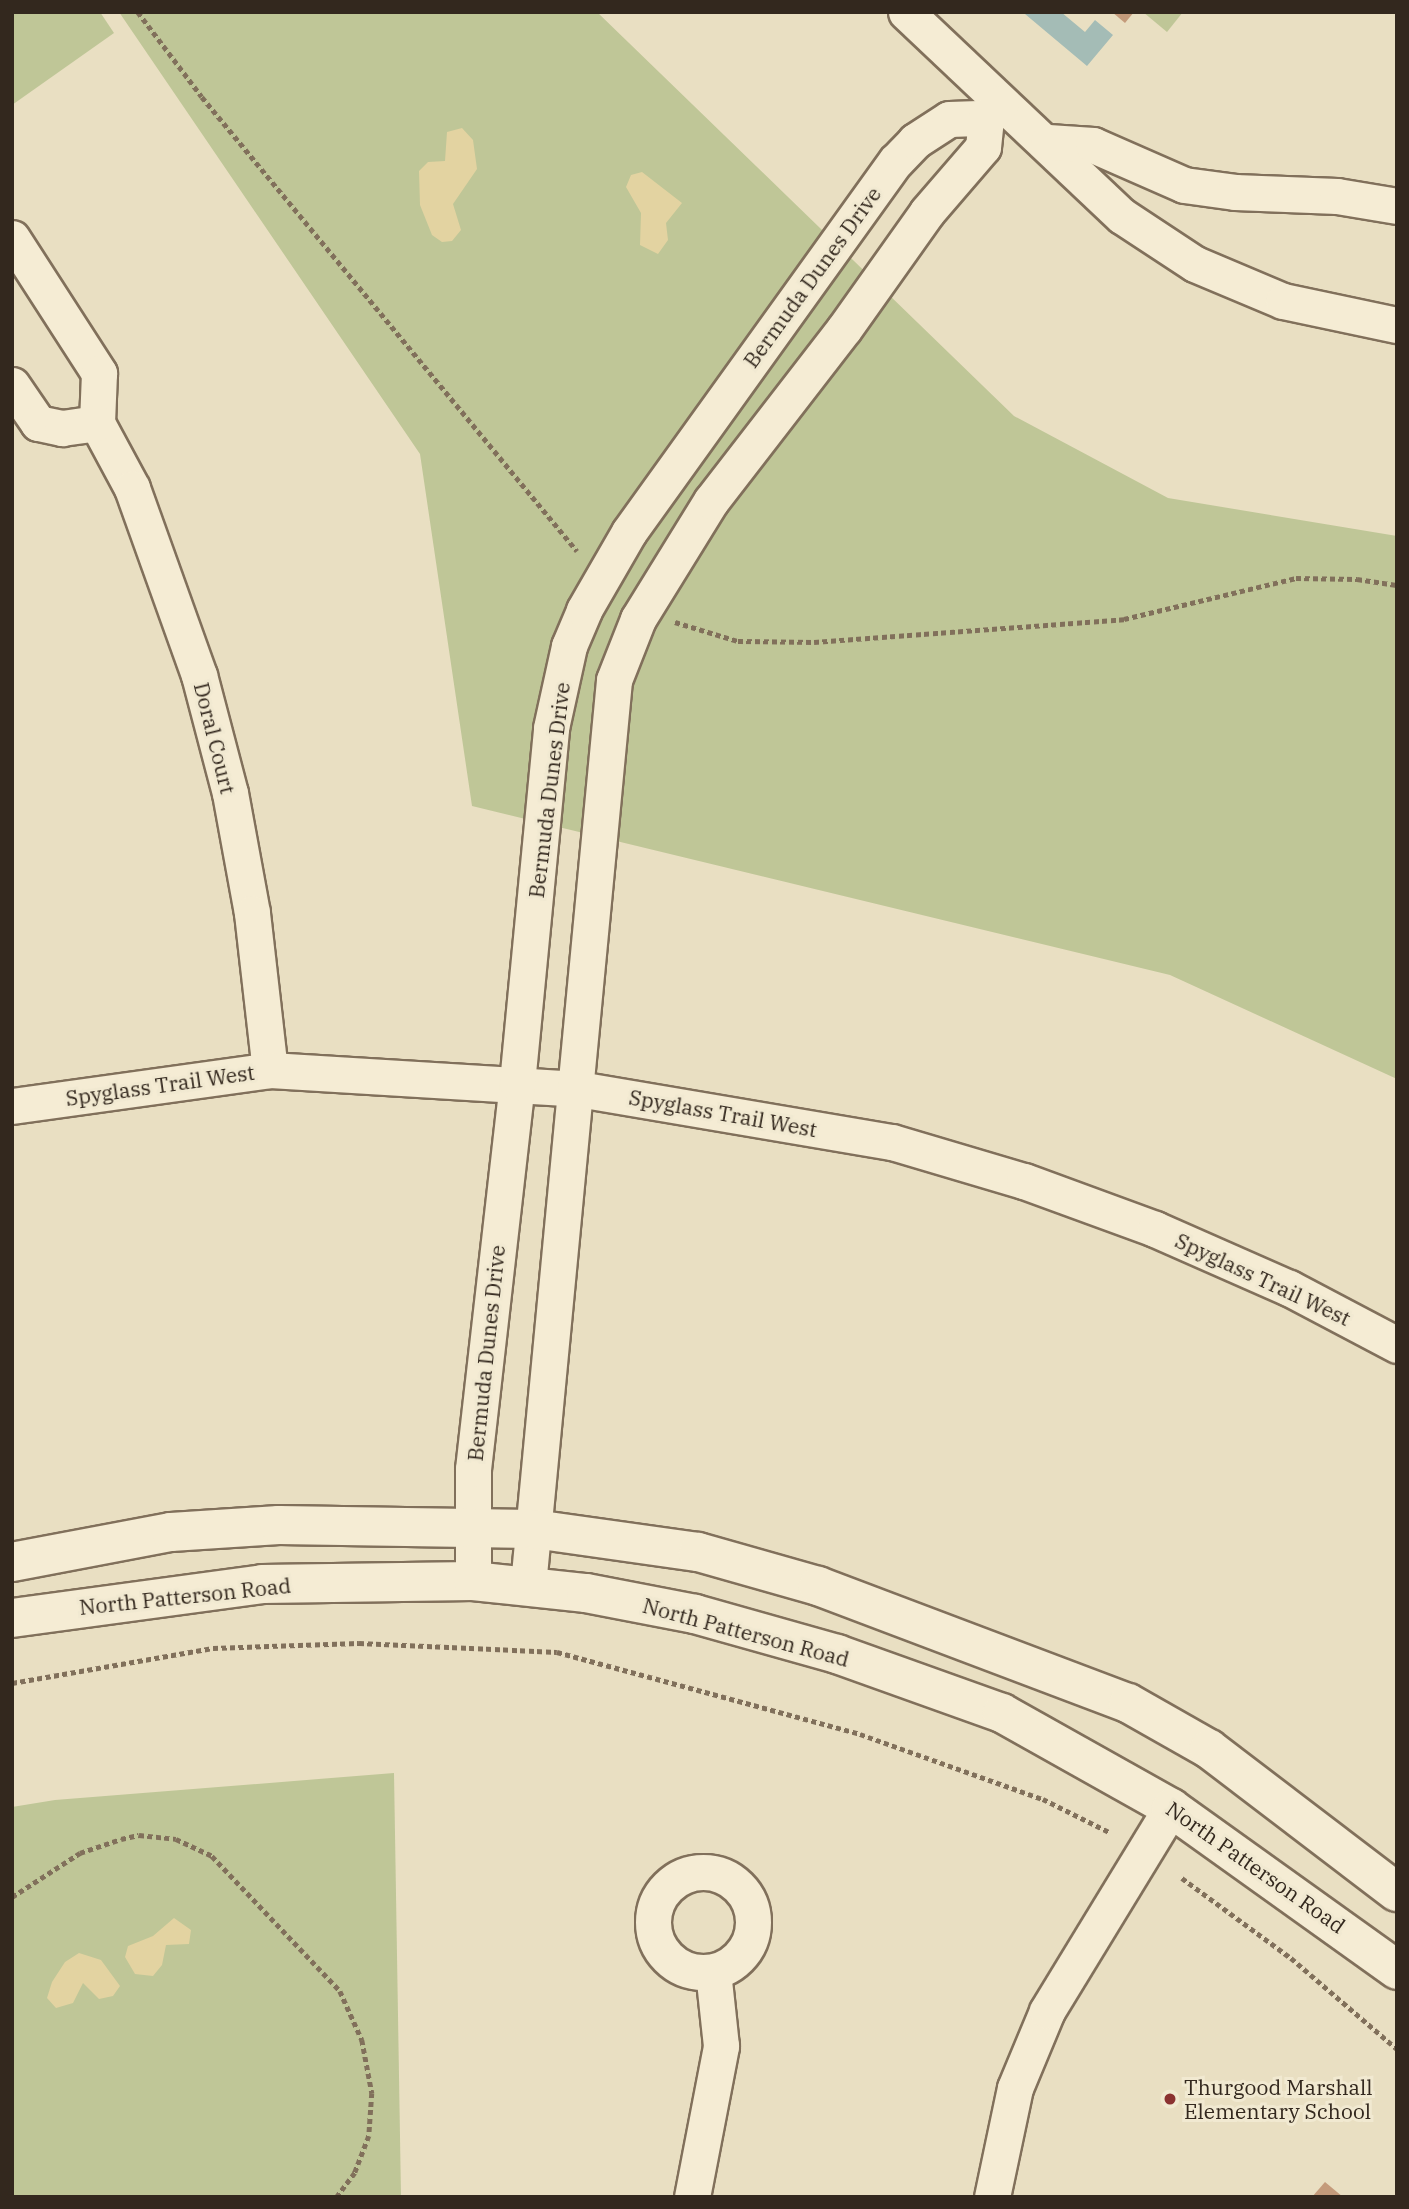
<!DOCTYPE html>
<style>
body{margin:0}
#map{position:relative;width:1409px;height:2209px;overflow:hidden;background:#e9dfc2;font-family:"IBM Plex Serif",serif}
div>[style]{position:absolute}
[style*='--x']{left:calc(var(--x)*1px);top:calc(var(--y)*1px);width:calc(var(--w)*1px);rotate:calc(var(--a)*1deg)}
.green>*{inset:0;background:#bfc697}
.sand>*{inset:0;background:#e3d3a1}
.water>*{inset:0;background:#a4bcb6}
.building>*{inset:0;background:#c49b7b}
.path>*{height:4.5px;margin-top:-2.25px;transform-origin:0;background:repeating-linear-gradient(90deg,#81705b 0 5px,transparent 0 8.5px)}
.roads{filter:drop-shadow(2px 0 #81705b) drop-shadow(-2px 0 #81705b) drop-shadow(0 2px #81705b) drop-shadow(0 -2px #81705b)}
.minor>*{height:35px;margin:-17.5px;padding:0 17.5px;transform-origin:17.5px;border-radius:17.5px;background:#f5ecd4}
.minor>.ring{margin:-17.5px;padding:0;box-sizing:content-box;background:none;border:35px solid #f5ecd4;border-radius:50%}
.tertiary>*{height:38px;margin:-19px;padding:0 19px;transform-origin:19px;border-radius:19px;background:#f5ecd4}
.dots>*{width:19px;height:19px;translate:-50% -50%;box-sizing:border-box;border:4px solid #f1e9d1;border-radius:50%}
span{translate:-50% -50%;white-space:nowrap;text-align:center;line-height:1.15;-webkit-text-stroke:6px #f1e9d1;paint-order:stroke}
.street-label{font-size:21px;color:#33281e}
.poi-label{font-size:21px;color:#33281e}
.left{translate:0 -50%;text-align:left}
.frame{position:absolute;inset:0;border:14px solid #33281e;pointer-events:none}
</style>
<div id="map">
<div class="green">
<div style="clip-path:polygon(12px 12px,100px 12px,114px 33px,12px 105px)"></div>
<div style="clip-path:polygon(119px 12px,597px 12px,1014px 416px,1168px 498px,1397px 536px,1397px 1079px,1170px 975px,472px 806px,420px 454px)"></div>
<div style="clip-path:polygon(1143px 12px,1183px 12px,1167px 32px)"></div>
<div style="clip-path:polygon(394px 1773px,401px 2197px,12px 2197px,12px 1807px,55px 1800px)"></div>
</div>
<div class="sand">
<div style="clip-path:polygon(462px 128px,473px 140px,477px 169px,453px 204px,461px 230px,452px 241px,442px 242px,432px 235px,420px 205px,419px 171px,428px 162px,445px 161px,447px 132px)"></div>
<div style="clip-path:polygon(642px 172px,682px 203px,666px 223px,668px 240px,658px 254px,640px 245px,641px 213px,626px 187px,631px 175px)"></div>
<div style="clip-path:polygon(174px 1918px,191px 1930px,189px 1944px,166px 1945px,162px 1965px,153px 1976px,135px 1974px,125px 1957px,128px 1946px,153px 1936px)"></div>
<div style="clip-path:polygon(79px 1953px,101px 1960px,120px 1986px,113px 1996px,99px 1999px,83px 1983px,73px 2003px,56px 2008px,47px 1998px,52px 1982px,65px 1962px)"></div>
</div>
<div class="water">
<div style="clip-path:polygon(1061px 12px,1085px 32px,1095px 20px,1113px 35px,1087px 66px,1025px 14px)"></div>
</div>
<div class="building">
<div style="clip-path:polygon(1112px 12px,1134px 12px,1125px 23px)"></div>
<div style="clip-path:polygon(1325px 2182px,1343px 2197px,1312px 2197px)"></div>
</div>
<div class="path">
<div style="--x:138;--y:12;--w:106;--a:53"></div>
<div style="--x:202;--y:97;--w:589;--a:50.44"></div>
<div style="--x:675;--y:622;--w:66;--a:16.8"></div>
<div style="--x:738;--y:641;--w:76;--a:0.8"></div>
<div style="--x:814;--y:642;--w:311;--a:-4.2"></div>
<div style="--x:1124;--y:619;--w:177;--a:-13.4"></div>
<div style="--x:1296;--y:578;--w:61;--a:0.9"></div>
<div style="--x:1357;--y:579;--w:40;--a:8.5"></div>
<div style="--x:12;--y:1683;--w:204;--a:-9.9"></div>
<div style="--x:213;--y:1648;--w:146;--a:-2"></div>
<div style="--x:359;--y:1643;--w:198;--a:2.6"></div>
<div style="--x:557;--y:1652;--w:314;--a:15.1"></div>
<div style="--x:860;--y:1734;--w:194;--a:19.6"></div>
<div style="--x:1043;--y:1799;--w:74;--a:26.6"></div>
<div style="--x:1182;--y:1878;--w:135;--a:36.3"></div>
<div style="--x:1291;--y:1958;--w:140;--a:40.6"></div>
<div style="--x:12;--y:1897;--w:81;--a:-32.9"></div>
<div style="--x:80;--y:1853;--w:43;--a:-18.9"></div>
<div style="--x:121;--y:1839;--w:18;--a:-13"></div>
<div style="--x:139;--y:1835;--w:37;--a:6"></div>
<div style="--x:176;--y:1839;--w:40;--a:25"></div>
<div style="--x:212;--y:1856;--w:186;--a:46.5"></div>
<div style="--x:340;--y:1991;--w:54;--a:65.8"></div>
<div style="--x:362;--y:2040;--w:54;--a:79.3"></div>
<div style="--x:372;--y:2093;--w:43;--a:94"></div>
<div style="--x:369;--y:2136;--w:40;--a:111"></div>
<div style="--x:355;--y:2173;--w:30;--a:127"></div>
</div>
<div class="roads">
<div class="minor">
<div style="--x:906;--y:12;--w:297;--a:43.4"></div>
<div style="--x:1122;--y:216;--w:87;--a:33.3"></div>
<div style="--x:1195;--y:264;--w:95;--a:22.8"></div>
<div style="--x:1283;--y:301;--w:116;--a:11.9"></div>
<div style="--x:1048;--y:142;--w:45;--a:3.8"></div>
<div style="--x:1093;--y:145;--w:99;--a:23.7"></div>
<div style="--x:1184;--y:185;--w:51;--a:7.8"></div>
<div style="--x:1235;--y:192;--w:102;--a:2.2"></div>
<div style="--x:1337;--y:196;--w:61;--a:9.5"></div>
<div style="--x:12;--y:238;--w:161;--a:57.2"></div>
<div style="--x:99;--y:373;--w:50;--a:92.3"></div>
<div style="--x:97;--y:423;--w:74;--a:61.7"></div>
<div style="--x:132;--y:488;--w:199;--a:70.3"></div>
<div style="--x:199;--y:675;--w:122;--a:75.3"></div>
<div style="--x:230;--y:793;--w:122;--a:79.6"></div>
<div style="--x:252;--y:913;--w:158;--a:83.5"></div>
<div style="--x:12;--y:385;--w:46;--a:55.6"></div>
<div style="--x:38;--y:423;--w:25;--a:12"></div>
<div style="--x:62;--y:428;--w:35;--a:-8"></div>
<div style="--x:12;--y:1106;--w:260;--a:-7.9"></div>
<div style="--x:270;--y:1070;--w:309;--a:3.5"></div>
<div style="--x:578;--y:1089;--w:318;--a:9.6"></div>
<div style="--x:892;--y:1142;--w:138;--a:16.5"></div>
<div style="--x:1024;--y:1181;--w:140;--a:20.1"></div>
<div style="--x:1155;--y:1229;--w:146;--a:23.8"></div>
<div style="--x:1289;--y:1288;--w:122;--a:27.8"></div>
<div style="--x:473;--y:1581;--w:112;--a:-90"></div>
<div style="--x:473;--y:1469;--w:388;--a:-83.5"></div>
<div style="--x:517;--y:1083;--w:357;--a:-84.5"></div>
<div style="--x:551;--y:728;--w:84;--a:-77.6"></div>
<div style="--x:569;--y:646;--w:39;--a:-67"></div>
<div style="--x:584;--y:610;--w:90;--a:-60"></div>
<div style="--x:629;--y:532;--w:457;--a:-54.3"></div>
<div style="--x:896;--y:161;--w:28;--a:-46"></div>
<div style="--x:915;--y:141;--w:40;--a:-32.9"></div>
<div style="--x:949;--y:119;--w:37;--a:-2"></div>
<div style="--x:528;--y:1585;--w:909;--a:-84.57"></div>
<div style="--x:614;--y:680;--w:66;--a:-68.5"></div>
<div style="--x:638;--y:619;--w:139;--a:-58.3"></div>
<div style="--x:711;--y:501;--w:217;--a:-52.3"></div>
<div style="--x:844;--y:329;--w:143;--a:-54.6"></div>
<div style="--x:927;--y:212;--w:86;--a:-49.3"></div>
<div style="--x:983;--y:147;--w:29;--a:-84"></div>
<div style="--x:986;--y:118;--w:21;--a:-45"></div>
<div class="ring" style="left:653px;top:1872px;width:65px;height:65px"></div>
<div style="--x:692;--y:2197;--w:154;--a:-79.1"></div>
<div style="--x:721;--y:2046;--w:75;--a:-96.1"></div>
<div style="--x:992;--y:2197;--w:111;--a:-78.1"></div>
<div style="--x:1015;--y:2088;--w:83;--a:-67.4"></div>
<div style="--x:1047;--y:2011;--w:238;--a:-58.6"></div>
</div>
<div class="tertiary">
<div style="--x:12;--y:1562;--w:162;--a:-10.7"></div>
<div style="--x:171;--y:1532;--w:108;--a:-3.7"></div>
<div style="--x:279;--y:1525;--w:255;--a:0.9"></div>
<div style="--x:534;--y:1529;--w:166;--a:8"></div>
<div style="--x:698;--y:1552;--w:125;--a:15.8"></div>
<div style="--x:818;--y:1586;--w:331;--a:20.7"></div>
<div style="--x:1128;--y:1703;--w:93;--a:29.6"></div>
<div style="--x:1209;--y:1749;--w:236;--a:37.3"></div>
<div style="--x:12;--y:1618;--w:252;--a:-7.7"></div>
<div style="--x:262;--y:1584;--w:211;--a:-0.8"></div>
<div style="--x:473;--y:1581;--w:114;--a:6.1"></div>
<div style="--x:586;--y:1593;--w:111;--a:10.9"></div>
<div style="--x:695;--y:1614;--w:148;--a:15.7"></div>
<div style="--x:837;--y:1654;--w:175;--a:19.7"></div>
<div style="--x:1002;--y:1713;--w:194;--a:29.3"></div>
<div style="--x:1171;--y:1808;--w:278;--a:35.6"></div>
</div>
</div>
<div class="dots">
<div style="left:1170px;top:2099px;background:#8b3231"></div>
</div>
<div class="street-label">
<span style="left:812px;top:277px;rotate:-54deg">Bermuda Dunes Drive</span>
<span style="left:215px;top:738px;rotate:76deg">Doral Court</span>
<span style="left:549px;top:790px;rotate:-83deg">Bermuda Dunes Drive</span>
<span style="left:160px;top:1085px;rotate:-8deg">Spyglass Trail West</span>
<span style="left:723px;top:1113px;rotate:10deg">Spyglass Trail West</span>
<span style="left:1263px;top:1279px;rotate:25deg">Spyglass Trail West</span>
<span style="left:486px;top:1353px;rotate:-84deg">Bermuda Dunes Drive</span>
<span style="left:185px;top:1596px;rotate:-6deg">North Patterson Road</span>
<span style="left:746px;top:1632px;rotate:15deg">North Patterson Road</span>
<span style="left:1256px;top:1867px;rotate:35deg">North Patterson Road</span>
</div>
<div class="poi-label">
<span class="left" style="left:1184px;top:2099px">Thurgood Marshall<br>Elementary School</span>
</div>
<div class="frame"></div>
</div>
